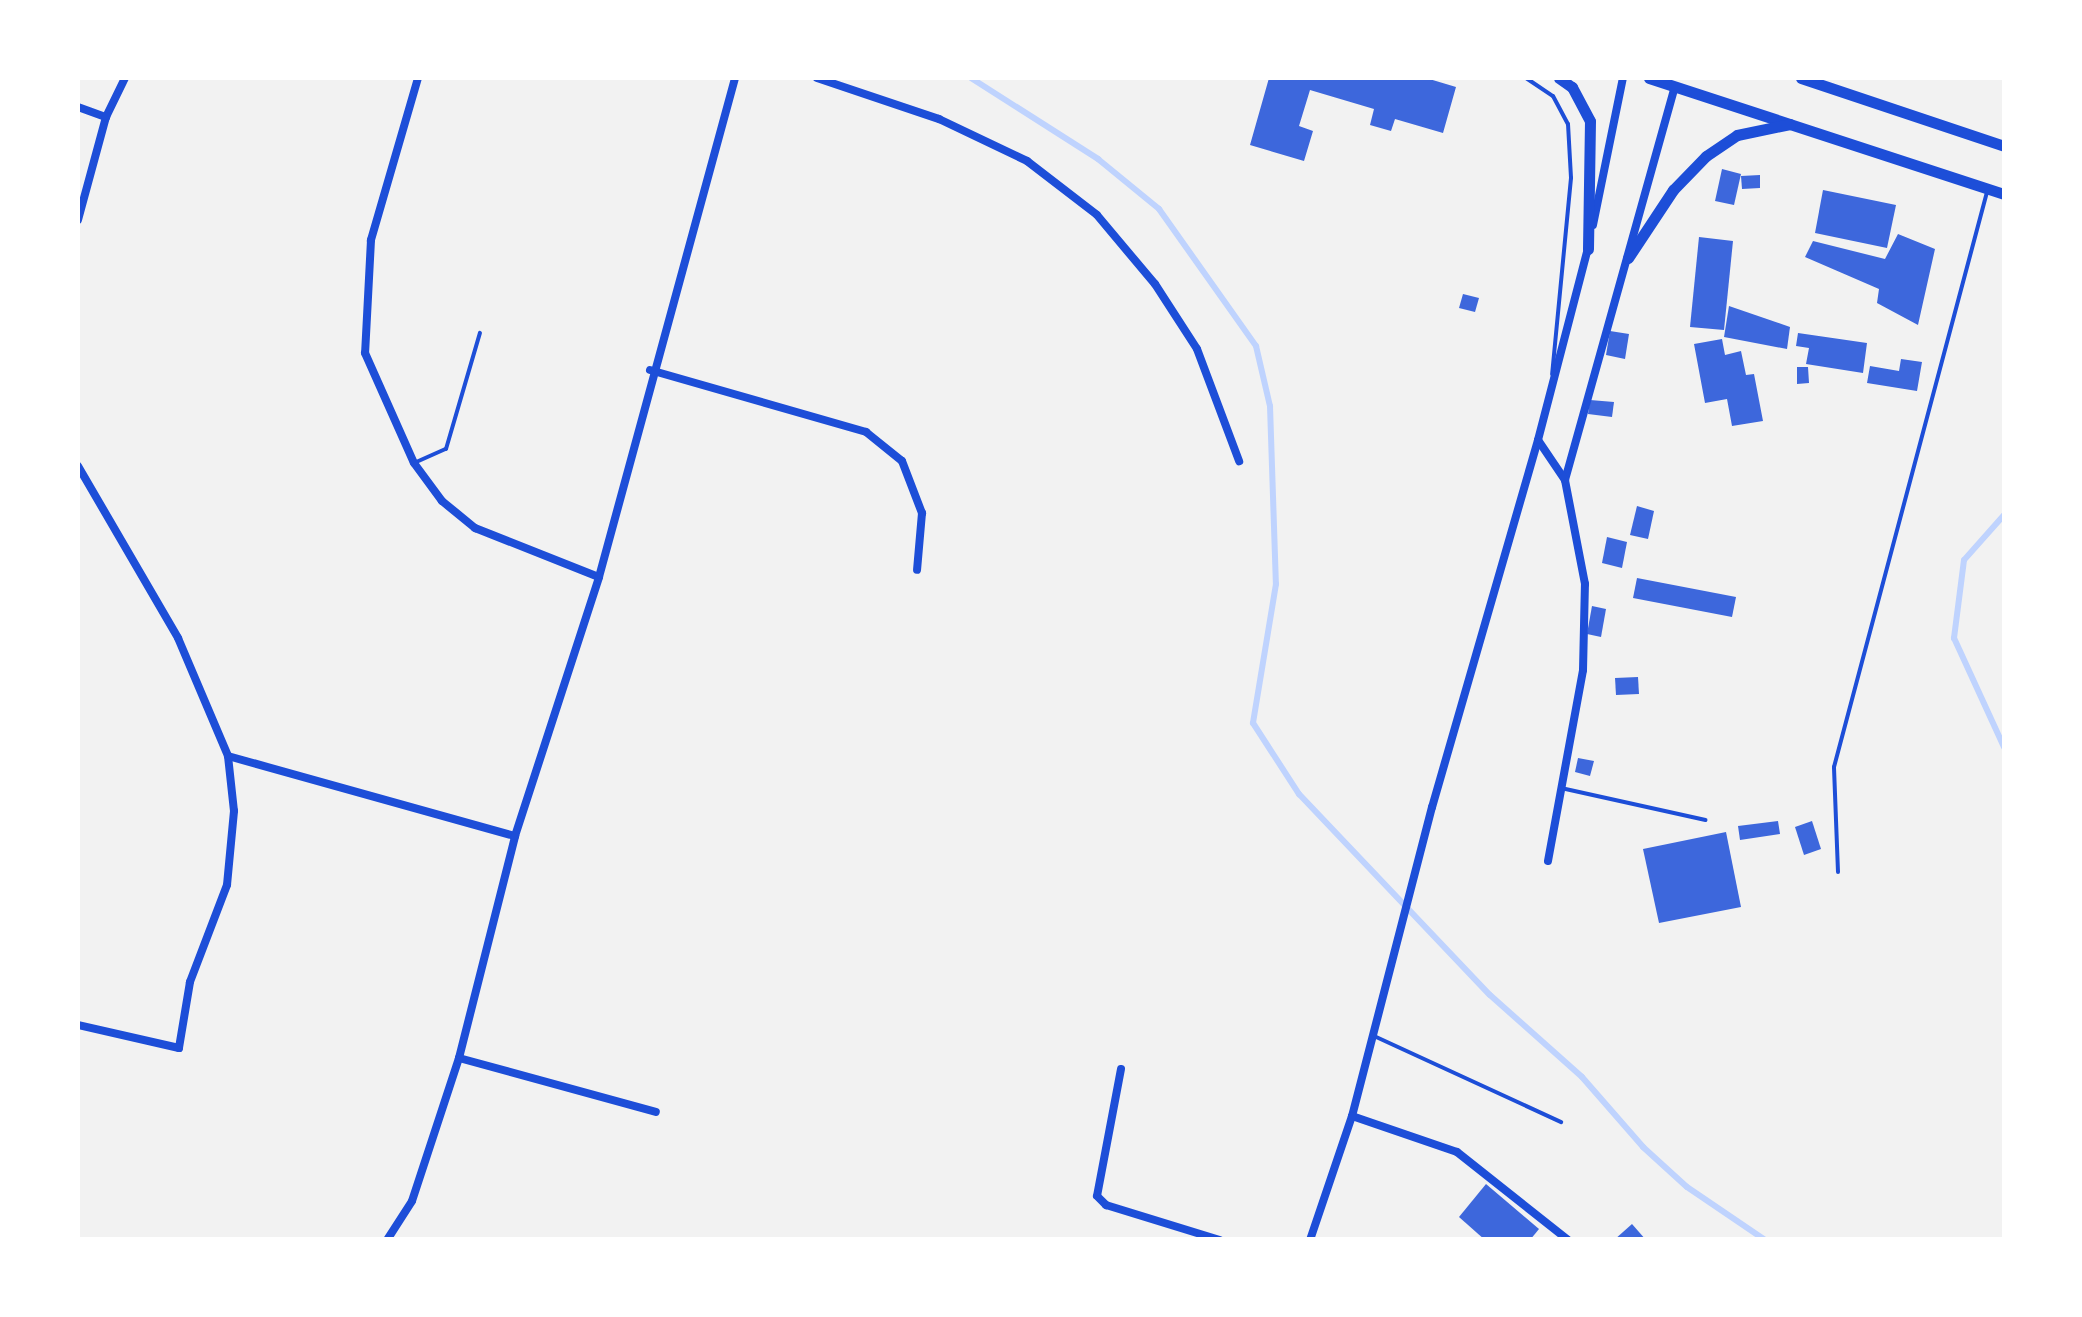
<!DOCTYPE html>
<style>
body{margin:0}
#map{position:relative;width:2082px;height:1317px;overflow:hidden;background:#f2f2f2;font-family:"Public Sans",sans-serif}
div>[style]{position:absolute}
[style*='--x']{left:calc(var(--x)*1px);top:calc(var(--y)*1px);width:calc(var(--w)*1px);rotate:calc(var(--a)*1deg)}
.stream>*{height:6px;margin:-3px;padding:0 3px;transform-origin:3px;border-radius:3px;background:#bfd3fe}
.building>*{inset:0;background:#3d67dc}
.service>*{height:4px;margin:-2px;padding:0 2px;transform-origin:2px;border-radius:2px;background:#1d4ed8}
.minor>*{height:8px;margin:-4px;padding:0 4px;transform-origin:4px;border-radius:4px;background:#1d4ed8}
.secondary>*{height:11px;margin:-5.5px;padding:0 5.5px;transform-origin:5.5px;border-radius:5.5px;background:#1d4ed8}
span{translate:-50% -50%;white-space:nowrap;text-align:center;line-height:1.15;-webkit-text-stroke:8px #fff;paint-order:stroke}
.frame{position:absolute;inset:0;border:80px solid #fff;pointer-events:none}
</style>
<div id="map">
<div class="stream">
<div style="--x:971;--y:78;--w:151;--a:32.5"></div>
<div style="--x:1098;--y:159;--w:79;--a:39.3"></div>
<div style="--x:1159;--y:209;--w:168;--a:54.7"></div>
<div style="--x:1256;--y:346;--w:62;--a:76.9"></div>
<div style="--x:1270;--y:406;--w:178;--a:88.1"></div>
<div style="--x:1276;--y:584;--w:141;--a:99.4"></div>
<div style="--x:1253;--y:723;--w:85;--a:57.1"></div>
<div style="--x:1299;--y:794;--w:277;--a:46.5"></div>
<div style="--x:1490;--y:995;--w:123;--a:41.7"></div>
<div style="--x:1582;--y:1077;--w:93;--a:48.9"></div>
<div style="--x:1643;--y:1147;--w:59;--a:42.3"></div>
<div style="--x:1687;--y:1187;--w:94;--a:34.2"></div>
<div style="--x:2004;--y:515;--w:60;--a:131.6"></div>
<div style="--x:1964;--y:560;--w:79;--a:97.3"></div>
<div style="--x:1954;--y:638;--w:120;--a:65.4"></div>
</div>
<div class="building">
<div style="clip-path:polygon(1269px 78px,1426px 78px,1456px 87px,1443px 133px,1395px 119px,1391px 131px,1370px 125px,1374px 109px,1310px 90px,1299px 126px,1313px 131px,1304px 161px,1250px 145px)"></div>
<div style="clip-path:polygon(1722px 169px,1741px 174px,1734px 205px,1715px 201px)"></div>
<div style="clip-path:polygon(1760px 175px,1760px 188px,1742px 189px,1741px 176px)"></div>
<div style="clip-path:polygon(1823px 190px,1896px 205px,1887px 248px,1815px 233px)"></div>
<div style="clip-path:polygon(1898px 234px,1935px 249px,1918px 325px,1877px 303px,1879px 289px,1805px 257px,1813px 241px,1885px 259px)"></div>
<div style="clip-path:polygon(1699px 237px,1733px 241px,1724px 330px,1690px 327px)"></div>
<div style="clip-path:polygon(1463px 294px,1479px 298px,1475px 312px,1459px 308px)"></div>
<div style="clip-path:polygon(1729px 306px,1790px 327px,1787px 349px,1724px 337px)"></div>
<div style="clip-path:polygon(1610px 331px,1629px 334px,1625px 359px,1606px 355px)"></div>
<div style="clip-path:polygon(1798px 333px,1867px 343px,1863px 373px,1806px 364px,1809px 348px,1796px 346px)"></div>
<div style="clip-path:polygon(1722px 339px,1725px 355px,1741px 351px,1746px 375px,1754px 374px,1763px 421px,1732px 426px,1727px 399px,1705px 403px,1694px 344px)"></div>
<div style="clip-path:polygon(1901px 359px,1922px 362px,1917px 391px,1867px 383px,1870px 366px,1899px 371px)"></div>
<div style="clip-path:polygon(1797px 367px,1808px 367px,1809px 383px,1797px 384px)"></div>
<div style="clip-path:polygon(1590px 400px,1614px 402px,1612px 417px,1588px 414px)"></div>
<div style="clip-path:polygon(1637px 506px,1654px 511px,1648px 539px,1630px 535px)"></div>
<div style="clip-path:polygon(1607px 537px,1627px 542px,1622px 568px,1602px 563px)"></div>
<div style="clip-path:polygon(1637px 578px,1736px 597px,1732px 617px,1633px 598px)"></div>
<div style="clip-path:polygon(1592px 606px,1606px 609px,1601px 637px,1587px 634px)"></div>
<div style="clip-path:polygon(1638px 677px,1639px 694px,1616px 695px,1615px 678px)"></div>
<div style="clip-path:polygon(1578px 758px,1594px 761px,1590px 776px,1575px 772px)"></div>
<div style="clip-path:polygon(1778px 821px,1780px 834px,1740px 840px,1738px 826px)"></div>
<div style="clip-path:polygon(1812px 821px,1821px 849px,1804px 855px,1795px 827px)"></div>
<div style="clip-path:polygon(1726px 832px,1741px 907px,1659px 923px,1643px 849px)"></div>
<div style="clip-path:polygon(1486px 1184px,1539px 1229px,1530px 1240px,1485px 1240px,1459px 1217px)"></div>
<div style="clip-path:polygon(1632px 1224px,1646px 1240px,1614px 1240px)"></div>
</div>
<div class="service">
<div style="--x:1526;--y:78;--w:32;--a:34"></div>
<div style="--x:1553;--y:96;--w:32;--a:62"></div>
<div style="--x:1568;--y:124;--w:54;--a:86.8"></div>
<div style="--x:1571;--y:178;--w:197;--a:95.5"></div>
<div style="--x:414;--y:463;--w:35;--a:-24"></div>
<div style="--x:446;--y:449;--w:121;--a:-73.7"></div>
<div style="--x:1561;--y:788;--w:148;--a:12.5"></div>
<div style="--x:1838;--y:872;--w:105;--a:-92.2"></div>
<div style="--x:1834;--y:767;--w:595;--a:-75.1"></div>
<div style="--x:1374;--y:1036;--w:206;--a:24.7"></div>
</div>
<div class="minor">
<div style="--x:418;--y:78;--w:169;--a:106.2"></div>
<div style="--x:371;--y:240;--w:113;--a:93"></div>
<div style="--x:365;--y:353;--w:120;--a:66"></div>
<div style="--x:414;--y:463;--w:47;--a:53.6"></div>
<div style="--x:442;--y:501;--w:43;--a:39.3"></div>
<div style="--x:475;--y:528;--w:133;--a:21.6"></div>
<div style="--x:817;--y:78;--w:129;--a:18.6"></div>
<div style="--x:939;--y:119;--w:98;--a:25.5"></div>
<div style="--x:1027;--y:161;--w:88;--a:37.6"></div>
<div style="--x:1097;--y:215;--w:90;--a:50"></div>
<div style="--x:1155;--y:284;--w:77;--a:57.1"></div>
<div style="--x:1197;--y:349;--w:120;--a:69.4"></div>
<div style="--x:78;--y:107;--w:30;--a:20"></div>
<div style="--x:78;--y:220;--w:107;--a:-74.8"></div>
<div style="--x:106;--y:117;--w:43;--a:-64"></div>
<div style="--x:1593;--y:225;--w:150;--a:-78.5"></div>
<div style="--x:650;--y:370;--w:225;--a:16"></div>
<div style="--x:866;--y:432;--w:46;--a:38.9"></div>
<div style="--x:902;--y:461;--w:56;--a:69"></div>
<div style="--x:922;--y:513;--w:57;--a:95"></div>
<div style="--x:1538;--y:440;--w:382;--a:106.1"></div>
<div style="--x:1432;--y:807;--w:319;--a:104.5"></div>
<div style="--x:1352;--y:1116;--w:111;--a:18.9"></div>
<div style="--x:1457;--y:1152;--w:142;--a:38.4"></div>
<div style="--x:78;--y:466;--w:199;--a:59.8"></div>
<div style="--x:178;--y:638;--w:128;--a:67"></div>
<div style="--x:228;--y:756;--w:55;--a:83.8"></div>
<div style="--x:234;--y:811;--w:74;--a:95.4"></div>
<div style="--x:227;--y:885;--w:104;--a:110.9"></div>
<div style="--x:190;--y:982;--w:67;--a:99.5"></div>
<div style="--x:179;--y:1048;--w:104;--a:-167.2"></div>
<div style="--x:1565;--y:480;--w:409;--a:-74.4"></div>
<div style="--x:228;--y:756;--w:298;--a:15.6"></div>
<div style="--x:1548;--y:861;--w:194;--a:-79.6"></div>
<div style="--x:1583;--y:670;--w:86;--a:-88.7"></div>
<div style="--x:1585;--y:584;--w:106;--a:-100.9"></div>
<div style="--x:1565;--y:480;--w:48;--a:-124"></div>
<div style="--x:1538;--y:440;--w:198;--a:-75.4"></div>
<div style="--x:459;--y:1058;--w:204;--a:15.3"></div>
<div style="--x:1121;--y:1069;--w:129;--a:100.7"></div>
<div style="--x:1097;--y:1196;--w:13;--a:45"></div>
<div style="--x:1106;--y:1205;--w:119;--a:17.1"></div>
<div style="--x:387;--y:1240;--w:46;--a:-57.3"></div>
<div style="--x:412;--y:1201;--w:151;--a:-71.8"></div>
<div style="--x:459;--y:1058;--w:229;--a:-75.8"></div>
<div style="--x:515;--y:836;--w:272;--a:-72"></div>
<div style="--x:599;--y:577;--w:517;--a:-74.75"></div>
<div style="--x:1310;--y:1240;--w:131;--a:-71.3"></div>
</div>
<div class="secondary">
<div style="--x:1559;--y:78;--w:16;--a:35"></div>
<div style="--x:1572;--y:87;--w:38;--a:62"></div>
<div style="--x:1590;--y:121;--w:128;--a:90.9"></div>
<div style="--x:1649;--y:78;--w:373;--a:18.1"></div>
<div style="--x:1801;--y:78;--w:214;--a:18.5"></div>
<div style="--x:1628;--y:258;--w:82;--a:-56.5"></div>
<div style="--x:1673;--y:190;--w:47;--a:-45.9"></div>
<div style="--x:1706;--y:156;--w:37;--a:-34"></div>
<div style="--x:1737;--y:135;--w:54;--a:-11.7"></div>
</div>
<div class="frame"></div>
</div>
